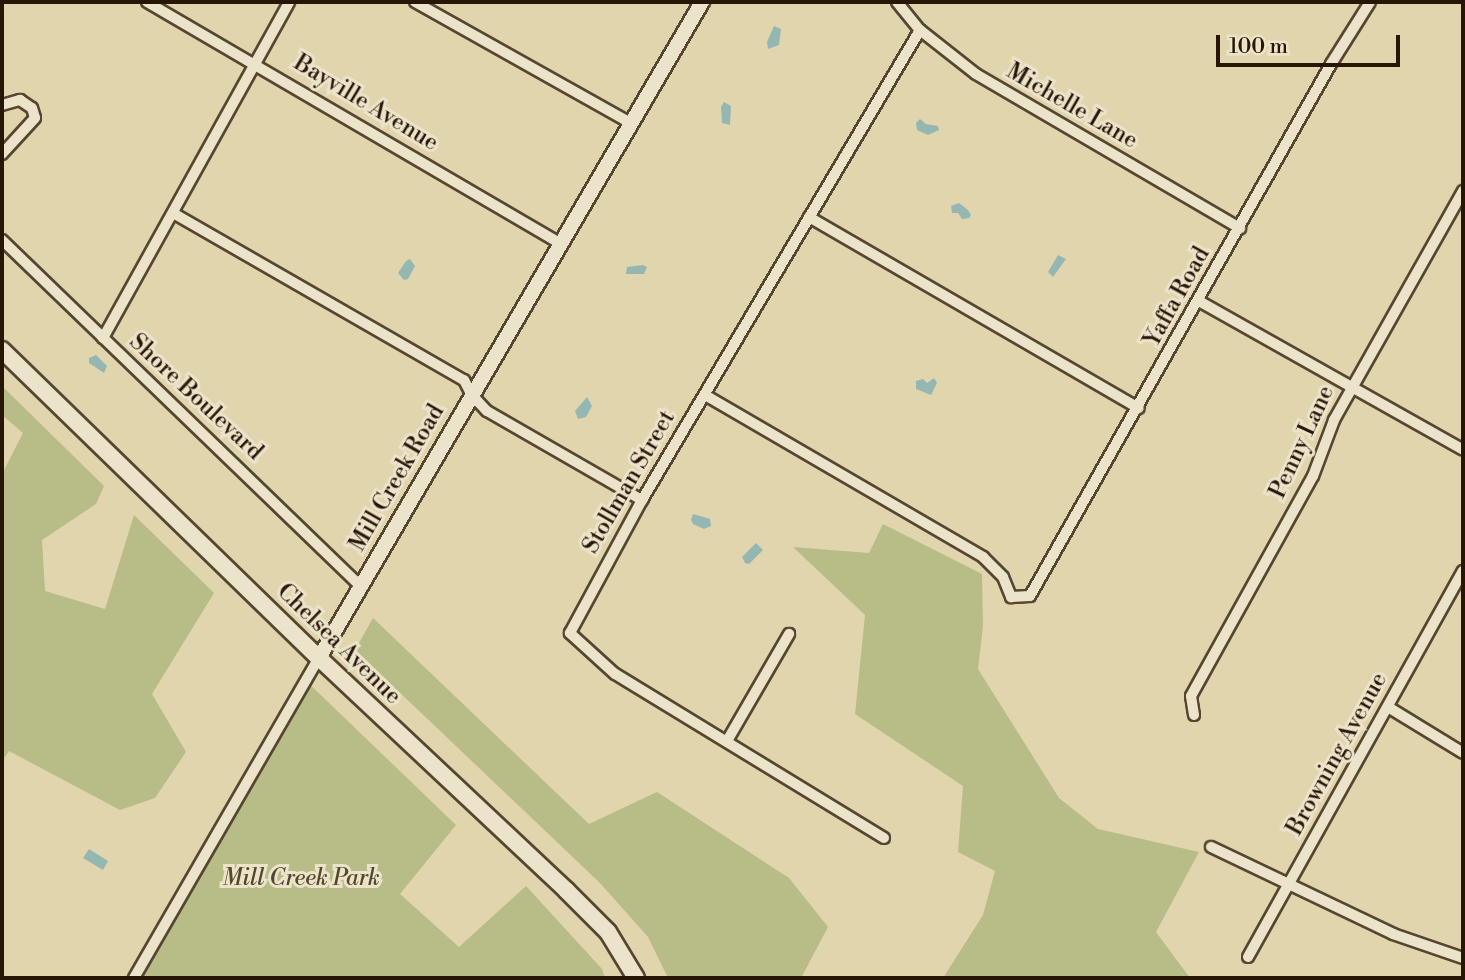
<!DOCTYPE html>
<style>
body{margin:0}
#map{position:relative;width:1465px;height:980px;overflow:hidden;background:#e1d5ae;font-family:"Libre Bodoni",serif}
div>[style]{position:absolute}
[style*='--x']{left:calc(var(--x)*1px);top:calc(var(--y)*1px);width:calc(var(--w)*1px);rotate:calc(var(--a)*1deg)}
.green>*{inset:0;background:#b8bc87}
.water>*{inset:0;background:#95b7b2}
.roads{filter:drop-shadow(2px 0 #564630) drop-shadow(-2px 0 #564630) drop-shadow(0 2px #564630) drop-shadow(0 -2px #564630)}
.minor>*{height:10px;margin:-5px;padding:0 5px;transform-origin:5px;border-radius:5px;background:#ece4ca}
.tertiary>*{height:14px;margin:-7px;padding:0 7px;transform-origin:7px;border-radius:7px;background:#ece4ca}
.secondary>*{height:16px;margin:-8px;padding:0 8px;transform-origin:8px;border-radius:8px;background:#ece4ca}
span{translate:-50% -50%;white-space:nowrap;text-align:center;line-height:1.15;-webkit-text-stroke:6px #ece4ca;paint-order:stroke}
.street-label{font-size:23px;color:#271606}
.park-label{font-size:23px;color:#52482d;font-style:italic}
.frame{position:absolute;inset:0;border:4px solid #271606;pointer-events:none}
.scale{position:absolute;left:1216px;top:35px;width:184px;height:32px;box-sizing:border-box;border:4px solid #271606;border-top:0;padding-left:9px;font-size:21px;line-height:24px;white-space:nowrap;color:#271606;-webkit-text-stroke:5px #ece4ca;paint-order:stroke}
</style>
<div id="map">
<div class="green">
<div style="clip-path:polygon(2px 386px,104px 486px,96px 504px,42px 540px,45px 591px,105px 609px,134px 515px,214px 593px,152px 694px,186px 752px,155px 798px,120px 810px,9px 751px,2px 761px,2px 474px,23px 433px,2px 415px)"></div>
<div style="clip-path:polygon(883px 524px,982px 574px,983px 626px,978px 669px,1059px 798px,1098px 829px,1199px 852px,1156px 932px,1190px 978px,943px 978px,983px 915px,995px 871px,958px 852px,963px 786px,855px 714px,865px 615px,793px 547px,869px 553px)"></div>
<div style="clip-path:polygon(373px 618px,589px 824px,657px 792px,789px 878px,828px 927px,801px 978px,668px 978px,648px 937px,600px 883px,355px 650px)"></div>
<div style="clip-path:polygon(301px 676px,456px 825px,400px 894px,459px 947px,526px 886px,602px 969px,605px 978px,129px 978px)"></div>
</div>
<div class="water">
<div style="clip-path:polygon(774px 26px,781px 29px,779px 45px,768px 49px,767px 42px)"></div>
<div style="clip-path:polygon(724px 102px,731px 106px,730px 125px,722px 123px,721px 107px)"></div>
<div style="clip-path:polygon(920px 119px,926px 124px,938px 126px,939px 130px,928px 135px,917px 130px,916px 123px)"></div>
<div style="clip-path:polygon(959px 203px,968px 210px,971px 215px,969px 218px,962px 219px,958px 213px,952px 213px,951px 206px)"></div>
<div style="clip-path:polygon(1058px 255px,1066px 259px,1053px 277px,1048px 272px)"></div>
<div style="clip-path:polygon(410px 259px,415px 266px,408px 279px,404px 280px,398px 273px,406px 261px)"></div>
<div style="clip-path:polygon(643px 265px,647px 267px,644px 274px,626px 274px,627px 267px)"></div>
<div style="clip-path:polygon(96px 355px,107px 366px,104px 373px,89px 363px,89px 358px)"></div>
<div style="clip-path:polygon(934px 378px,937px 383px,931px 395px,916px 389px,916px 381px,923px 379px,927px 383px)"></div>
<div style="clip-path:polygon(587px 397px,592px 406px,586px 417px,578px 419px,575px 411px)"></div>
<div style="clip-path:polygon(693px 514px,710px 519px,711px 526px,704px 529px,693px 524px,691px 520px)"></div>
<div style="clip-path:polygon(756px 543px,763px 550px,749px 564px,745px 563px,742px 557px)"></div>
<div style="clip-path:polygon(89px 849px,108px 861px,103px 870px,83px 858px)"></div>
</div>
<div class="roads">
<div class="minor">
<div style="--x:147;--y:2;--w:480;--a:30.3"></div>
<div style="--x:415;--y:2;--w:248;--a:29.3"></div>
<div style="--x:897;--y:2;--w:36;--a:51"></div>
<div style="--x:920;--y:30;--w:71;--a:38.2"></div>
<div style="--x:976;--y:74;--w:306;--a:30.3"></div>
<div style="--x:2;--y:105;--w:19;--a:-16"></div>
<div style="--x:20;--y:100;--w:14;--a:34"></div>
<div style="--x:32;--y:108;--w:10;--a:73"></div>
<div style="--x:35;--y:118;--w:49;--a:132.5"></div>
<div style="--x:173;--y:213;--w:336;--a:29.9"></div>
<div style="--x:464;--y:380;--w:16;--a:63"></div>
<div style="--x:471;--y:394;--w:23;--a:47"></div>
<div style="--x:487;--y:411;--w:179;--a:29.9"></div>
<div style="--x:809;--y:217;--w:381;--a:30.1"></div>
<div style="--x:2;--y:240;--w:498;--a:44"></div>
<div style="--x:1199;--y:301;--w:303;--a:29.4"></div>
<div style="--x:103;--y:338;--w:384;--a:-61"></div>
<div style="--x:705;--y:395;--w:322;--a:30.2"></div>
<div style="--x:983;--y:557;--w:28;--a:45"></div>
<div style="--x:1003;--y:577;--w:22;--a:68"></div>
<div style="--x:1011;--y:597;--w:19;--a:-3"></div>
<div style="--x:1030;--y:596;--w:611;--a:-60.5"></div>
<div style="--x:1331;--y:64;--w:73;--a:-57.8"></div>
<div style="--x:1388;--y:707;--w:88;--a:31.5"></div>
<div style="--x:1194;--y:715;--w:19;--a:-99"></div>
<div style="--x:1191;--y:696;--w:252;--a:-61"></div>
<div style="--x:1313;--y:476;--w:60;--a:-69.4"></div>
<div style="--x:1334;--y:420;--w:263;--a:-60.6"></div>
<div style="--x:727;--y:741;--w:124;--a:-59.9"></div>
<div style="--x:884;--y:838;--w:315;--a:-148.6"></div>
<div style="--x:615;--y:674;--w:61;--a:-137.7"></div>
<div style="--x:570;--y:633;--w:151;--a:-61.6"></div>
<div style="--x:642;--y:500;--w:546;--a:-59.4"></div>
<div style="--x:1211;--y:847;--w:202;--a:25.5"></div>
<div style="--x:1393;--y:934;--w:74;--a:18.9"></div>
<div style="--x:1248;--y:957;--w:442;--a:-60.9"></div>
<div style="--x:134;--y:978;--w:370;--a:-60"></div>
</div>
<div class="tertiary">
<div style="--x:319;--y:658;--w:760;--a:-59.72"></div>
</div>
<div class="secondary">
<div style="--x:2;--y:350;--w:442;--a:44.2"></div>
<div style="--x:319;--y:658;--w:339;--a:43.2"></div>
<div style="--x:566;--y:890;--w:59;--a:45"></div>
<div style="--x:608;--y:932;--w:54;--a:58.7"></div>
</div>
</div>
<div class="street-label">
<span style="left:366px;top:103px;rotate:31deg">Bayville Avenue</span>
<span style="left:1072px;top:106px;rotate:30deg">Michelle Lane</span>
<span style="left:1177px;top:297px;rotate:-61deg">Yaffa Road</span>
<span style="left:196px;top:397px;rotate:43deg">Shore Boulevard</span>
<span style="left:1302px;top:442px;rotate:-65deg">Penny Lane</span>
<span style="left:397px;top:478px;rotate:-60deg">Mill Creek Road</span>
<span style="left:629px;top:482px;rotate:-60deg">Stollman Street</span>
<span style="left:339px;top:644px;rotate:44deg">Chelsea Avenue</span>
<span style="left:1337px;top:754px;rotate:-61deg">Browning Avenue</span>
</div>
<div class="park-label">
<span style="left:301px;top:878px">Mill Creek Park</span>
</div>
<div class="frame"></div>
<div class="scale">100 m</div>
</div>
